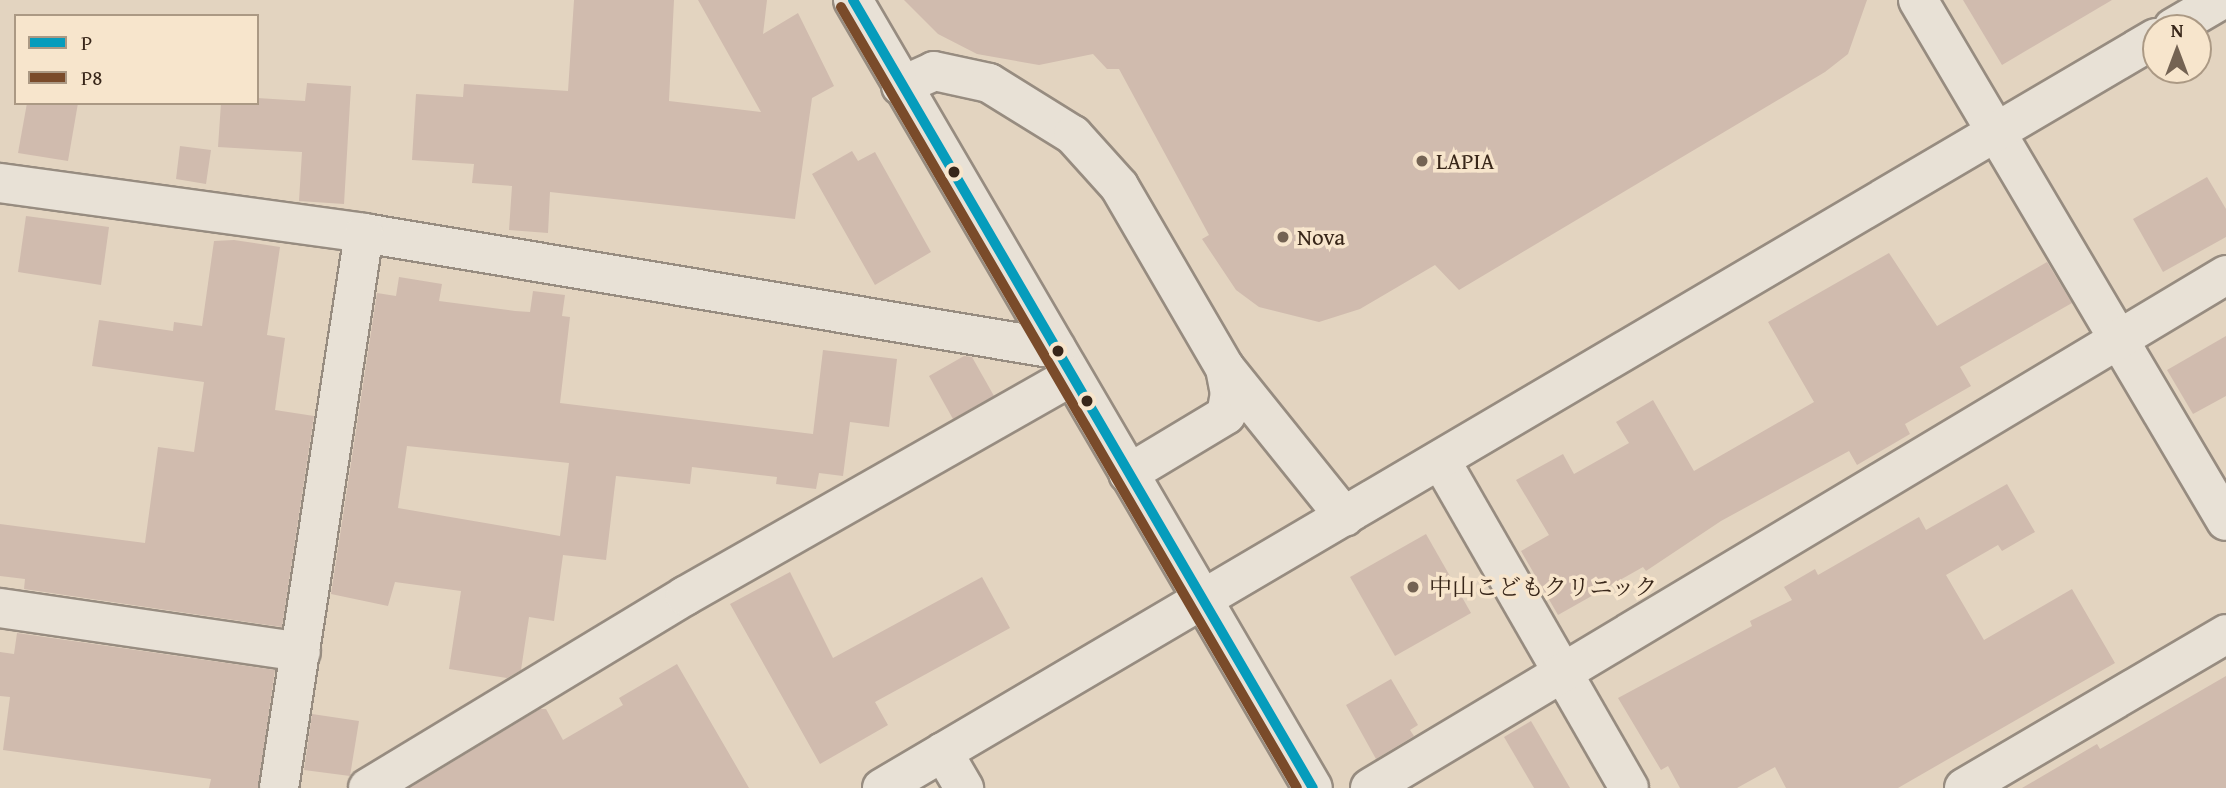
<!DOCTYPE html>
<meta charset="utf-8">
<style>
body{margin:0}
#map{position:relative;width:2226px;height:788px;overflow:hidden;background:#e3d4c0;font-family:"Gentium Book Plus","Noto Serif JP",serif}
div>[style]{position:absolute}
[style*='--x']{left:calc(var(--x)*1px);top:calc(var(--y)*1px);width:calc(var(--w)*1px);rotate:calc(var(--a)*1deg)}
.building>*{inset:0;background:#d0bbae}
.roads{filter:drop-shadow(2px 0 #978c80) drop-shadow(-2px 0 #978c80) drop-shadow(0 2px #978c80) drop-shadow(0 -2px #978c80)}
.minor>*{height:38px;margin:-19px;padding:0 19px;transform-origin:19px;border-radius:19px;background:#e8e1d6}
.bus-1>*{height:10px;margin:-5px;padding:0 5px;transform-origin:5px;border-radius:5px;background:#069cbc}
.bus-2>*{height:10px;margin:-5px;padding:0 5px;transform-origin:5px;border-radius:5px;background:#7a4b2a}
.dots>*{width:19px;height:19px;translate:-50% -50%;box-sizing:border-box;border:4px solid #f7e5cc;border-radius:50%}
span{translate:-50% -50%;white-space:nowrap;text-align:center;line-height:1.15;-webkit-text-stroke:7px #f7e5cc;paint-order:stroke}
.poi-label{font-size:23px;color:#382619}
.left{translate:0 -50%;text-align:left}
.legend{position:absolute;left:14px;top:14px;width:245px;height:91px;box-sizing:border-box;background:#f7e5cc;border:2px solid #ab9984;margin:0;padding:9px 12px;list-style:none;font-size:21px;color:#382619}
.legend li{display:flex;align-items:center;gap:14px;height:35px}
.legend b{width:35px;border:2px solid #ab9984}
.north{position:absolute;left:2142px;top:14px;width:70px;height:70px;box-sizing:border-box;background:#f7e5cc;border:2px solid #ab9984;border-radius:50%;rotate:0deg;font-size:19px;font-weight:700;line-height:28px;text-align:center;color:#382619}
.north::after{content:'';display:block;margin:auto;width:24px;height:32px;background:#746353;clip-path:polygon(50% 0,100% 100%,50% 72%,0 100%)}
</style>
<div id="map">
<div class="building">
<div style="clip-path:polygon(574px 0,674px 0,669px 101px,761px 112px,698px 0,767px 0,763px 34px,798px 13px,834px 86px,812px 98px,795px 219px,550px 192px,548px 233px,509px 230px,512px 186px,472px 183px,474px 164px,412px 160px,416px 94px,463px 97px,464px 84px,568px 91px)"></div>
<div style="clip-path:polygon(904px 0,1867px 0,1848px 54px,1825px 72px,1459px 290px,1435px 265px,1360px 309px,1319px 322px,1259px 307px,1236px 290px,1202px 239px,1209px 235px,1119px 69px,1107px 69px,1093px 54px,1039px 65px,977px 54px,938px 34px)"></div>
<div style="clip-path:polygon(1963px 0,2112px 0,2002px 65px)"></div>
<div style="clip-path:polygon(307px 83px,351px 86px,344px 204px,299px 201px,302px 152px,218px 147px,221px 103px,257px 103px,257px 98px,305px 101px)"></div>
<div style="clip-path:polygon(27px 103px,78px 103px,68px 161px,18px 153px)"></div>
<div style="clip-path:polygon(180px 146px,211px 150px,206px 184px,176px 179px)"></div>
<div style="clip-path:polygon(852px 151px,858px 161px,875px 152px,931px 252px,875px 285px,812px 174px)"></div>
<div style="clip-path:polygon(2207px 177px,2226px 209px,2226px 237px,2163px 272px,2133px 219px)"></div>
<div style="clip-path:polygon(26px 216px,109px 227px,101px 285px,18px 272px)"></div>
<div style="clip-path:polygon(234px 240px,280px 247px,267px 335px,285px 338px,275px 410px,314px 416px,282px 627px,24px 589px,25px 579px,0 576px,0 524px,145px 543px,158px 447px,194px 452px,204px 382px,92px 366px,99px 320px,173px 331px,174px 322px,202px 326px,214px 241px)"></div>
<div style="clip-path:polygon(1889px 253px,1937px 326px,2047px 262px,2072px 303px,1960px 367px,1971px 386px,1905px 424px,1910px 434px,1857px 465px,1849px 451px,1721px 521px,1646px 571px,1643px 567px,1558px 615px,1521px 551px,1549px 535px,1516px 480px,1563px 454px,1574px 474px,1629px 443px,1616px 422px,1653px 400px,1694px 471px,1814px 402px,1768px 322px)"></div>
<div style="clip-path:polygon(evenodd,399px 277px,442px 284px,439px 301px,515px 311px,530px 312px,533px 291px,565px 295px,562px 316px,570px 317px,560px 403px,813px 434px,823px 350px,897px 359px,889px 427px,850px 422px,843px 476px,819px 473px,816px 489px,776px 484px,777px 477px,692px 467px,690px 484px,616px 476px,606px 560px,563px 555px,554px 621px,529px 617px,521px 670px,507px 678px,449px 669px,461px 591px,395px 582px,388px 606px,331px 594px,377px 293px,396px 296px,399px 277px,407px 446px,569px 463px,560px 536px,398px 508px,407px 446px)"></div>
<div style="clip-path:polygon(2226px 336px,2226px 396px,2193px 414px,2167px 370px)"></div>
<div style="clip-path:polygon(964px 356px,972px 357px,994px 396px,953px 419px,929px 376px)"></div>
<div style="clip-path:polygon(2007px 484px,2035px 532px,2002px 551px,1998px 545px,1946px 575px,1984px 640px,2072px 589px,2115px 663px,1898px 788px,1786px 788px,1775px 767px,1737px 788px,1680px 788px,1668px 766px,1661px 770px,1618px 698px,1752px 626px,1750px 621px,1792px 600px,1784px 587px,1815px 569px,1818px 575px,1919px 517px,1926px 530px)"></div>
<div style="clip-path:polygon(1426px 534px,1471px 613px,1395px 656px,1350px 577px)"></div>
<div style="clip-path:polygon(790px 572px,833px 658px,982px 577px,1010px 628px,875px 702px,888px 725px,820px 764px,730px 604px)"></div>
<div style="clip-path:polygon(17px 633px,275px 670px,258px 788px,209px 788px,211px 779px,3px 750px,10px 697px,0 696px,0 652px,14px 654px)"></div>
<div style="clip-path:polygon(677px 664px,749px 788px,410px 788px,540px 709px,546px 709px,563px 740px,623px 705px,619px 698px)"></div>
<div style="clip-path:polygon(2226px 676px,2226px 788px,2022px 788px,2097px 744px,2100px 749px)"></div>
<div style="clip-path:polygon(1391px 679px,1418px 725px,1410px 730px,1414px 736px,1376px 759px,1346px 705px)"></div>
<div style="clip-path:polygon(312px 714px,359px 721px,350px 776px,304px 770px)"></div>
<div style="clip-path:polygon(1531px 721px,1570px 788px,1534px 788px,1504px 737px)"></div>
</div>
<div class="roads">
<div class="minor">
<div style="--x:853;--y:0;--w:912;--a:59.73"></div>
<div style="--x:1918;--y:0;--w:605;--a:59.41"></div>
<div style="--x:2173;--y:28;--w:56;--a:-30.3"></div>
<div style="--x:901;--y:86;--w:36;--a:-24"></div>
<div style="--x:934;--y:71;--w:56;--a:12.3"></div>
<div style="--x:989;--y:83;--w:99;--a:31.8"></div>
<div style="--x:1073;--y:135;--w:69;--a:48"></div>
<div style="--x:1119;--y:186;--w:211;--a:59.8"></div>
<div style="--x:1225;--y:368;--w:25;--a:79"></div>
<div style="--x:1230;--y:393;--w:22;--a:100"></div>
<div style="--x:1226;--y:415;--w:114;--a:149"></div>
<div style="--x:0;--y:183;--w:367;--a:7.8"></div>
<div style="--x:364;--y:233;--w:702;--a:9.52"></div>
<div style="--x:1225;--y:368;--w:191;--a:51.2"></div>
<div style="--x:1441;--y:461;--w:377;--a:60.1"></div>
<div style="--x:0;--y:608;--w:304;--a:8.3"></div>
<div style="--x:943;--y:752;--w:42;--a:59.7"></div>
<div style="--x:279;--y:788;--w:561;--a:-81.29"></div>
<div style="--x:368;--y:788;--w:371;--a:-31.2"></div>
<div style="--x:685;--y:596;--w:444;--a:-29.6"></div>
<div style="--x:882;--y:788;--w:1478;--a:-30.49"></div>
<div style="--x:1370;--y:788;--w:998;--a:-30.93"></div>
<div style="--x:1964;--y:788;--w:304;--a:-30.4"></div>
</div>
</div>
<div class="bus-1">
<div style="--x:853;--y:0;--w:912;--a:59.73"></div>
</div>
<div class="bus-2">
<div style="--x:841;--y:7;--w:904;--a:59.72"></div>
</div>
<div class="dots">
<div style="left:1422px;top:161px;background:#746353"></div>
<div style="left:954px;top:172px;background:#382619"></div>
<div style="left:1283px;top:237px;background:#746353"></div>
<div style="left:1058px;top:351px;background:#382619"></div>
<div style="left:1087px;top:401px;background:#382619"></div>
<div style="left:1413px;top:587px;background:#746353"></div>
</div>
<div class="poi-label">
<span class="left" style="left:1436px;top:161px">LAPIA</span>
<span class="left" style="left:1297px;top:237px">Nova</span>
<span class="left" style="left:1429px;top:587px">中山こどもクリニック</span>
</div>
<ul class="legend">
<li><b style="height:9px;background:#069cbc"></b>P</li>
<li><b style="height:9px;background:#7a4b2a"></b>P8</li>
</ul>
<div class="north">N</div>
</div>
